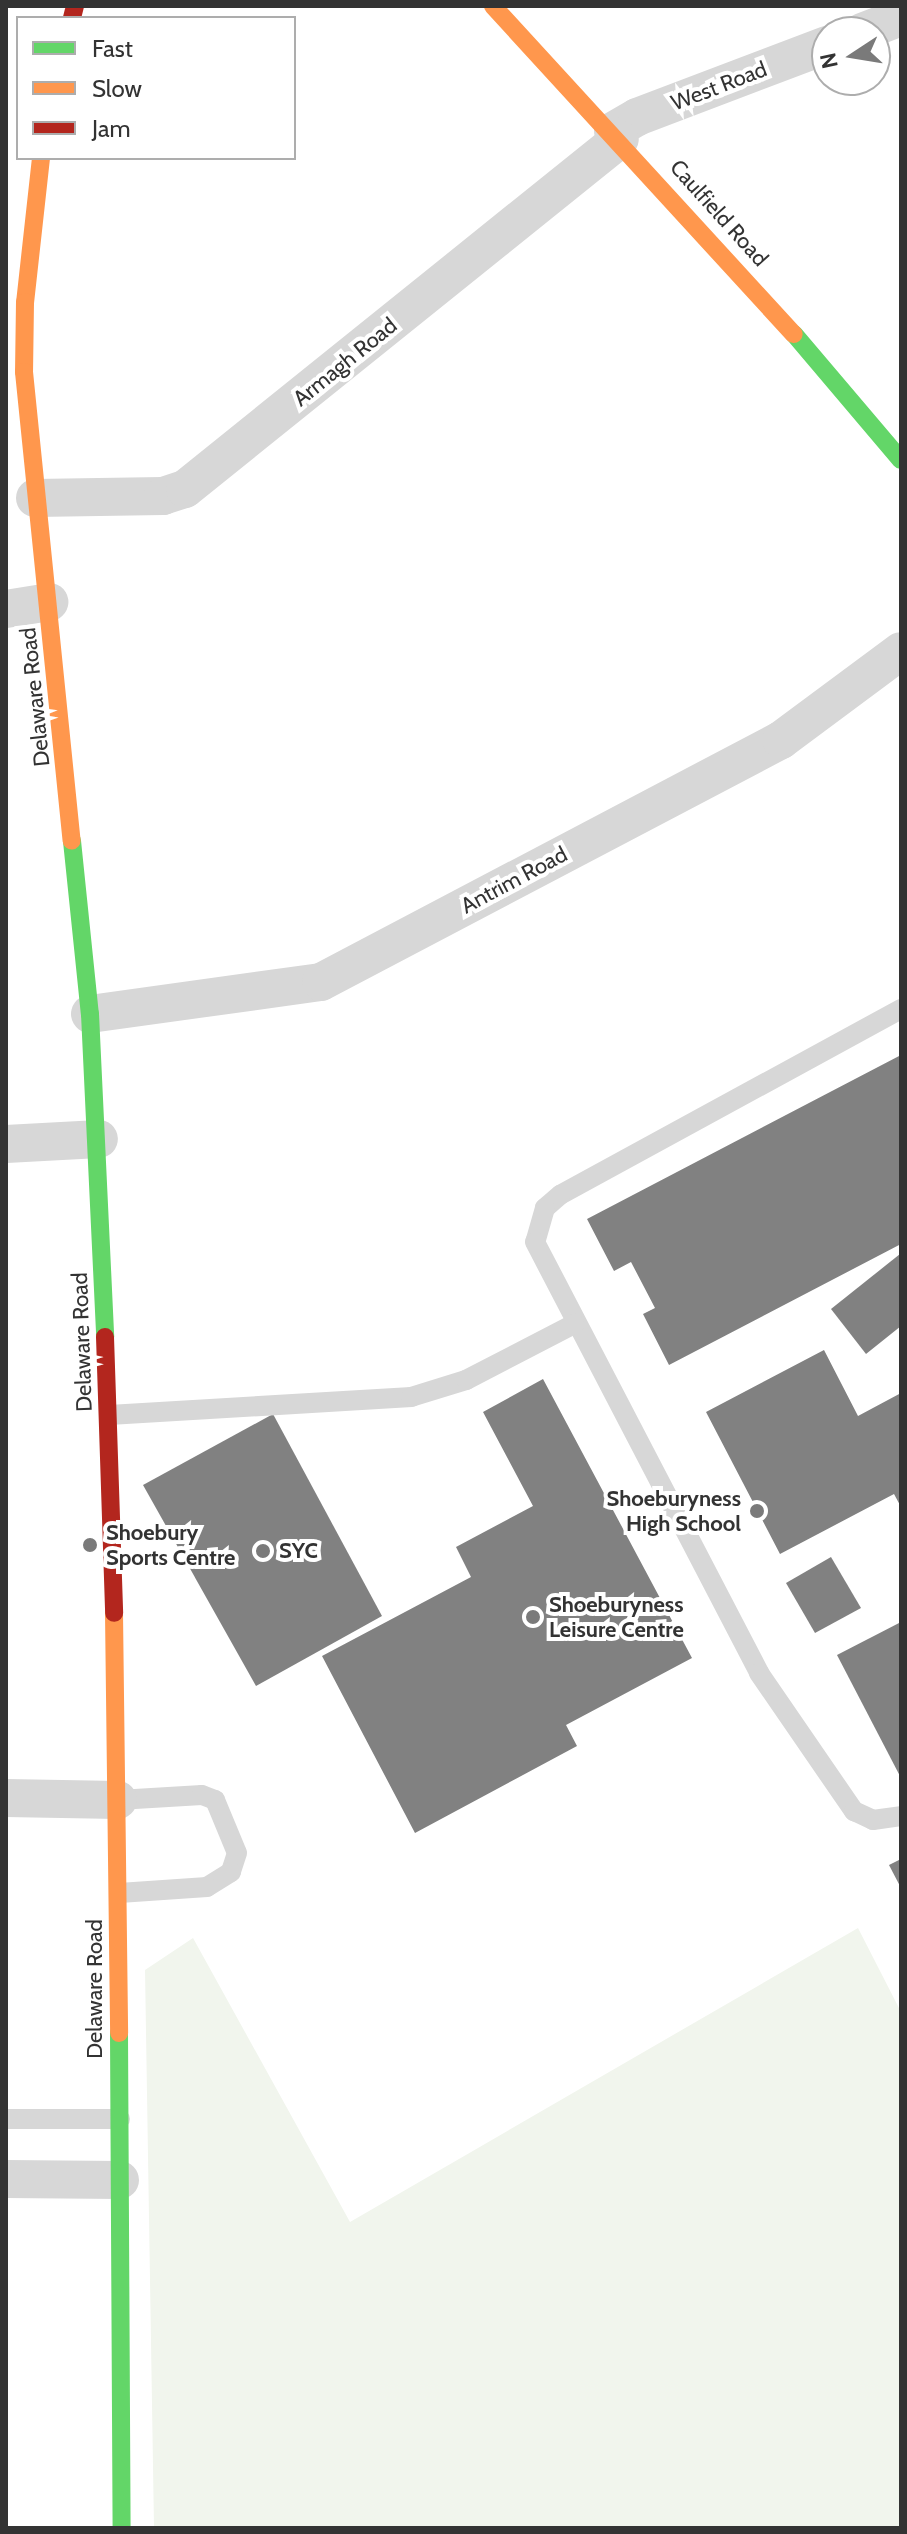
<!DOCTYPE html>
<style>
body{margin:0}
#map{position:relative;width:907px;height:2534px;overflow:hidden;background:#fff;font-family:Cabin,sans-serif}
div>[style]{position:absolute}
[style*='--x']{left:calc(var(--x)*1px);top:calc(var(--y)*1px);width:calc(var(--w)*1px);rotate:calc(var(--a)*1deg)}
.green>*{inset:0;background:#f1f5ed}
.building>*{inset:0;background:#818181}
.lane>*{height:20px;margin:-10px;padding:0 10px;transform-origin:10px;border-radius:10px;background:#d7d7d7}
.street>*{height:38px;margin:-19px;padding:0 19px;transform-origin:19px;border-radius:19px;background:#d7d7d7}
.fast>*{height:18px;margin:-9px;padding:0 9px;transform-origin:9px;border-radius:9px;background:#63d668}
.slow>*{height:18px;margin:-9px;padding:0 9px;transform-origin:9px;border-radius:9px;background:#ff974d}
.jam>*{height:18px;margin:-9px;padding:0 9px;transform-origin:9px;border-radius:9px;background:#b3261e}
.dots>*{width:22px;height:22px;translate:-50% -50%;box-sizing:border-box;border:4px solid #fff;border-radius:50%}
span{translate:-50% -50%;white-space:nowrap;text-align:center;line-height:1.15;-webkit-text-stroke:8px #fff;paint-order:stroke}
.street-label{font-size:22px;color:#333}
.poi-label{font-size:22px;color:#333;font-weight:700}
.right{translate:-100% -50%;text-align:right}
.left{translate:0 -50%;text-align:left}
.frame{position:absolute;inset:0;border:8px solid #333;pointer-events:none}
.legend{position:absolute;left:16px;top:16px;width:280px;height:144px;box-sizing:border-box;background:#fff;border:2px solid #adadad;margin:0;padding:10px 14px;list-style:none;font-size:24px;color:#333}
.legend li{display:flex;align-items:center;gap:16px;height:40px}
.legend b{width:40px;border:2px solid #adadad}
.north{position:absolute;left:811px;top:16px;width:80px;height:80px;box-sizing:border-box;background:#fff;border:2px solid #adadad;border-radius:50%;rotate:258deg;font-size:22px;font-weight:700;line-height:32px;text-align:center;color:#333}
.north::after{content:'';display:block;margin:auto;width:28px;height:36px;background:#7a7a7a;clip-path:polygon(50% 0,100% 100%,50% 72%,0 100%)}
</style>
<div id="map">
<div class="green">
<div style="clip-path:polygon(858px 1928px,901px 2012px,901px 2528px,154px 2528px,145px 1970px,193px 1938px,350px 2222px)"></div>
</div>
<div class="building">
<div style="clip-path:polygon(901px 1055px,901px 1244px,669px 1365px,643px 1314px,655px 1308px,631px 1262px,614px 1271px,587px 1219px)"></div>
<div style="clip-path:polygon(900px 1254px,901px 1326px,866px 1354px,831px 1309px)"></div>
<div style="clip-path:polygon(824px 1350px,858px 1416px,901px 1393px,901px 1507px,894px 1494px,780px 1554px,706px 1412px)"></div>
<div style="clip-path:polygon(543px 1379px,692px 1658px,566px 1725px,577px 1746px,415px 1833px,322px 1656px,471px 1577px,456px 1547px,533px 1506px,483px 1412px)"></div>
<div style="clip-path:polygon(273px 1414px,382px 1616px,256px 1686px,143px 1485px)"></div>
<div style="clip-path:polygon(831px 1557px,861px 1608px,815px 1633px,786px 1583px)"></div>
<div style="clip-path:polygon(901px 1622px,901px 1778px,837px 1655px)"></div>
<div style="clip-path:polygon(901px 1859px,901px 1888px,889px 1865px)"></div>
</div>
<div class="lane">
<div style="--x:901;--y:1009;--w:388;--a:151.4"></div>
<div style="--x:560;--y:1195;--w:20;--a:139"></div>
<div style="--x:545;--y:1208;--w:35;--a:106"></div>
<div style="--x:535;--y:1242;--w:486;--a:62.5"></div>
<div style="--x:759;--y:1673;--w:168;--a:55.5"></div>
<div style="--x:854;--y:1811;--w:21;--a:25"></div>
<div style="--x:873;--y:1820;--w:28;--a:-8"></div>
<div style="--x:109;--y:1415;--w:303;--a:-3.4"></div>
<div style="--x:411;--y:1397;--w:58;--a:-17.2"></div>
<div style="--x:466;--y:1380;--w:122;--a:-27.4"></div>
<div style="--x:118;--y:1800;--w:84;--a:-3.4"></div>
<div style="--x:202;--y:1795;--w:14;--a:21"></div>
<div style="--x:215;--y:1800;--w:57;--a:67.5"></div>
<div style="--x:237;--y:1853;--w:20;--a:108"></div>
<div style="--x:231;--y:1872;--w:28;--a:148"></div>
<div style="--x:207;--y:1887;--w:88;--a:176.1"></div>
<div style="--x:8;--y:2119;--w:112;--a:0"></div>
</div>
<div class="street">
<div style="--x:862;--y:32;--w:42;--a:-21"></div>
<div style="--x:613;--y:131;--w:28;--a:-30"></div>
<div style="--x:637;--y:117;--w:203;--a:-20.8"></div>
<div style="--x:35;--y:498;--w:128;--a:-0.9"></div>
<div style="--x:163;--y:496;--w:23;--a:-18"></div>
<div style="--x:185;--y:489;--w:558;--a:-38.82"></div>
<div style="--x:6;--y:609;--w:44;--a:-9.2"></div>
<div style="--x:90;--y:1014;--w:233;--a:-7.9"></div>
<div style="--x:321;--y:982;--w:520;--a:-27.75"></div>
<div style="--x:781;--y:740;--w:149;--a:-36.6"></div>
<div style="--x:6;--y:1144;--w:93;--a:-3.1"></div>
<div style="--x:6;--y:1798;--w:112;--a:1"></div>
<div style="--x:6;--y:2179;--w:114;--a:0.5"></div>
</div>
<div class="fast">
<div style="--x:794;--y:334;--w:165;--a:49.7"></div>
<div style="--x:72;--y:841;--w:174;--a:84.1"></div>
<div style="--x:90;--y:1014;--w:323;--a:87.3"></div>
<div style="--x:119;--y:2033;--w:495;--a:89.7"></div>
</div>
<div class="slow">
<div style="--x:493;--y:6;--w:445;--a:47.5"></div>
<div style="--x:41;--y:158;--w:145;--a:96.3"></div>
<div style="--x:25;--y:302;--w:70;--a:90.8"></div>
<div style="--x:24;--y:372;--w:471;--a:84.2"></div>
<div style="--x:114;--y:1613;--w:420;--a:89.3"></div>
</div>
<div class="jam">
<div style="--x:72;--y:18;--w:12;--a:-76"></div>
<div style="--x:105;--y:1337;--w:276;--a:88.1"></div>
</div>
<div class="dots">
<div style="left:757px;top:1511px;background:#7a7a7a"></div>
<div style="left:90px;top:1545px;background:#7a7a7a"></div>
<div style="left:263px;top:1551px;background:#7a7a7a"></div>
<div style="left:533px;top:1617px;background:#7a7a7a"></div>
</div>
<div class="street-label">
<span style="left:719px;top:86px;rotate:-21deg">West Road</span>
<span style="left:719px;top:213px;rotate:48deg">Caulfield Road</span>
<span style="left:345px;top:362px;rotate:-39deg">Armagh Road</span>
<span style="left:35px;top:697px;rotate:-96deg">Delaware Road</span>
<span style="left:514px;top:880px;rotate:-28deg">Antrim Road</span>
<span style="left:82px;top:1342px;rotate:-92deg">Delaware Road</span>
<span style="left:95px;top:1989px;rotate:-90deg">Delaware Road</span>
</div>
<div class="poi-label">
<span class="right" style="left:741px;top:1511px">Shoeburyness<br>High School</span>
<span class="left" style="left:106px;top:1545px">Shoebury<br>Sports Centre</span>
<span class="left" style="left:279px;top:1551px">SYC</span>
<span class="left" style="left:549px;top:1617px">Shoeburyness<br>Leisure Centre</span>
</div>
<div class="frame"></div>
<ul class="legend">
<li><b style="height:10px;background:#63d668"></b>Fast</li>
<li><b style="height:10px;background:#ff974d"></b>Slow</li>
<li><b style="height:10px;background:#b3261e"></b>Jam</li>
</ul>
<div class="north">N</div>
</div>
